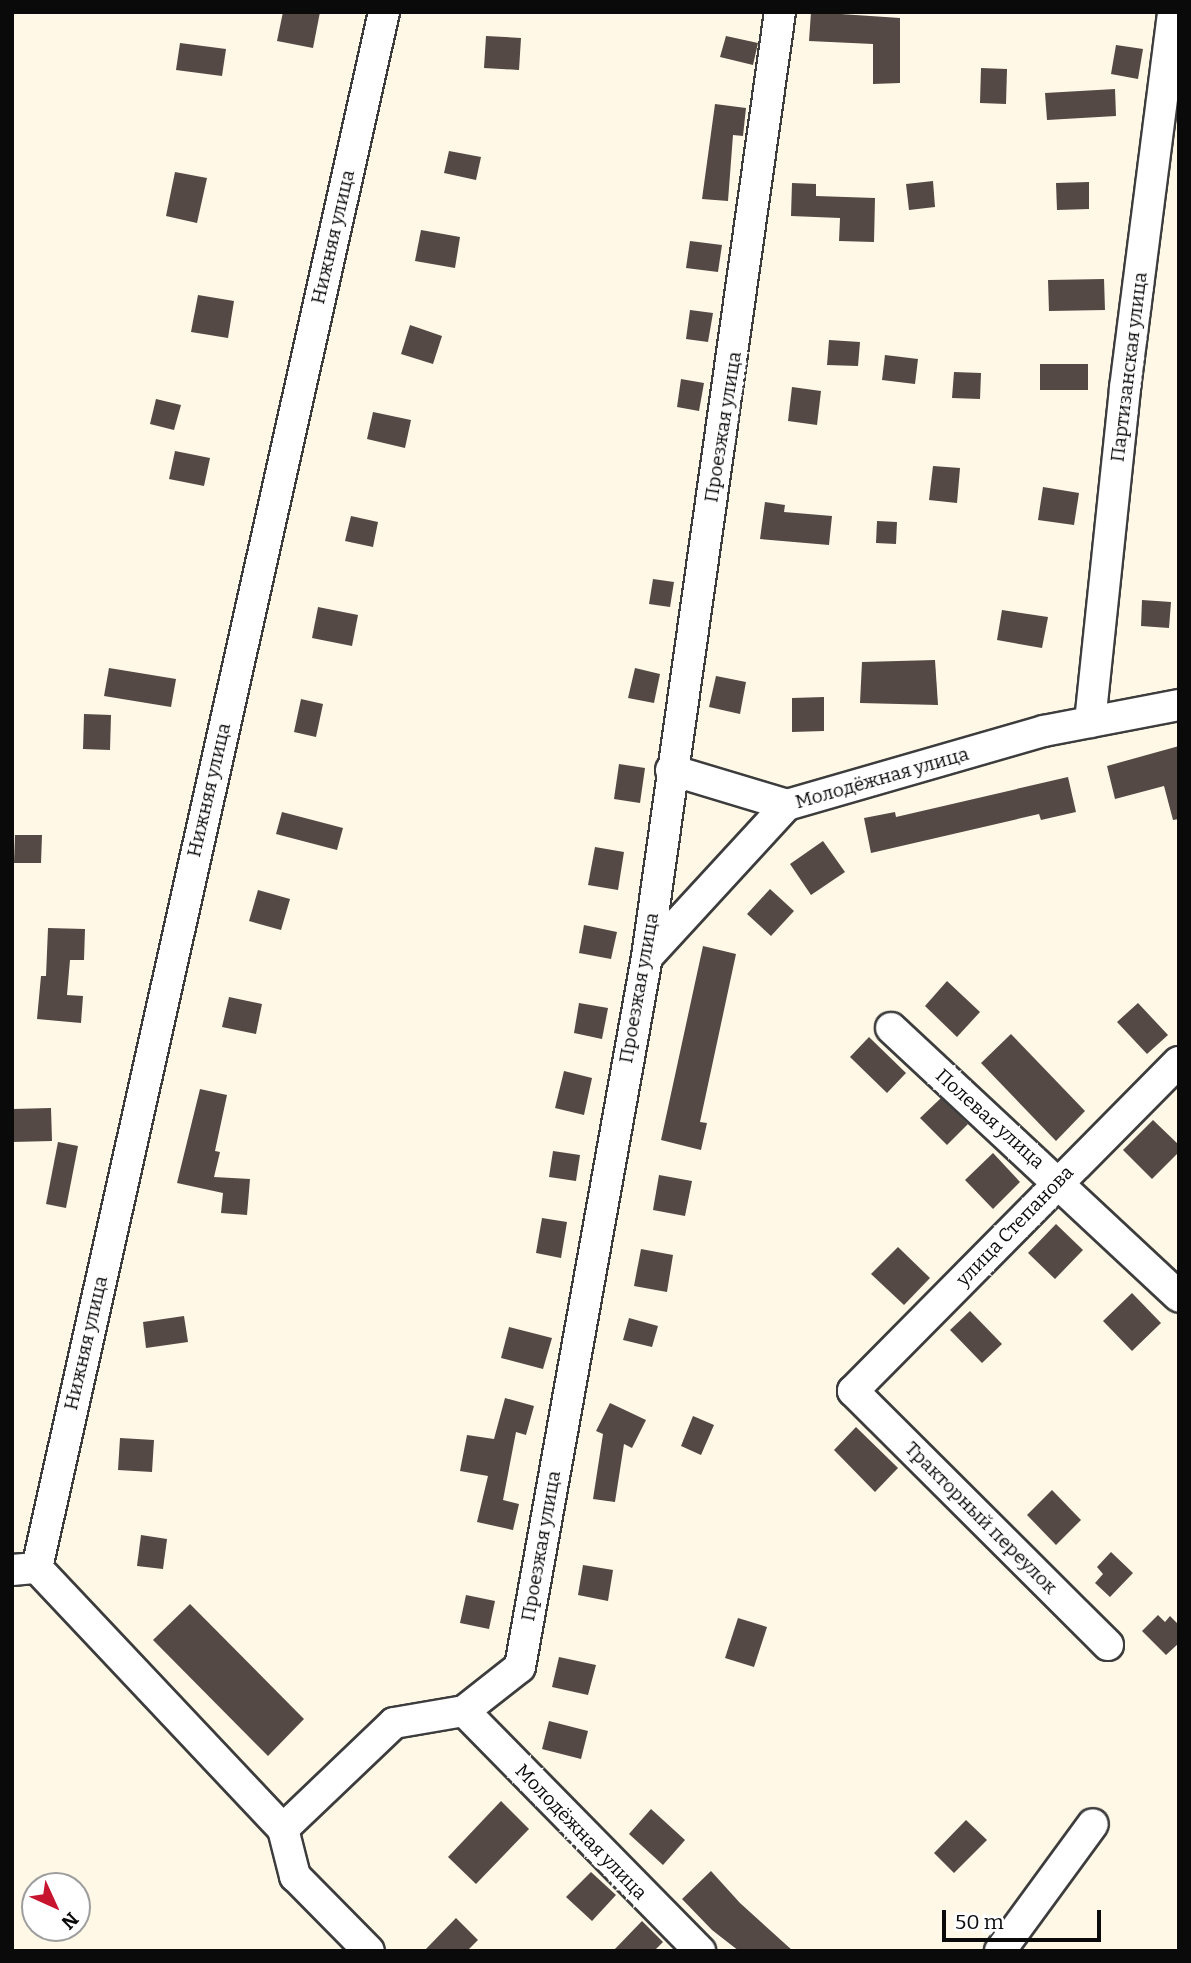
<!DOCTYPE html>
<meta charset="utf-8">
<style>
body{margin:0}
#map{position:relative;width:1191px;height:1963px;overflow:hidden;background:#fff8e7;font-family:Bitter,serif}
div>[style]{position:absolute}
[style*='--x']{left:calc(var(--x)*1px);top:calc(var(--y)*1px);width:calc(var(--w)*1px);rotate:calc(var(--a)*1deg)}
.building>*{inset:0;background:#544945}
.roads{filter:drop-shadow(2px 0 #3d3d3d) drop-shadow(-2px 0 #3d3d3d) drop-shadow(0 2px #3d3d3d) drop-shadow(0 -2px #3d3d3d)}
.minor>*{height:30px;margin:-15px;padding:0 15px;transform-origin:15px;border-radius:15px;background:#fff}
span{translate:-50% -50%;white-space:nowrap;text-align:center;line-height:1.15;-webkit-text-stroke:7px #fff;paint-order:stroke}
.street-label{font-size:19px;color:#0a0a0a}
.frame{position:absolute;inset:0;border:14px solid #0a0a0a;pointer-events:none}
.north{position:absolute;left:21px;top:1872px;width:70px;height:70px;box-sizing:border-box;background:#fff;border:2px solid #9d9d9d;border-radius:50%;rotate:135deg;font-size:19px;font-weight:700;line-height:28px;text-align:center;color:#0a0a0a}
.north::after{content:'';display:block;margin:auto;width:24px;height:32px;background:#c7152f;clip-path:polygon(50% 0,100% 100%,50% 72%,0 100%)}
.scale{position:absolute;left:942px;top:1910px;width:159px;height:32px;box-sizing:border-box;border:4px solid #0a0a0a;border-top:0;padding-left:9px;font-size:21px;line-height:24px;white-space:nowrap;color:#0a0a0a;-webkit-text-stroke:5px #fff;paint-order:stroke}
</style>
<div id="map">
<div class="building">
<div style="clip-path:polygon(283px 12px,320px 12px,313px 48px,277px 41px)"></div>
<div style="clip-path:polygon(811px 12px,900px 18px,900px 83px,873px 84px,873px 44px,809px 41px)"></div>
<div style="clip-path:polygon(486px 36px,521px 38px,519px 70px,484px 68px)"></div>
<div style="clip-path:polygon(726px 36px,758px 43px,753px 65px,720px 57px)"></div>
<div style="clip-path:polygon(180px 43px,226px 49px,222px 76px,176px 70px)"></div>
<div style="clip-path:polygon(1116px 45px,1143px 49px,1138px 79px,1111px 74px)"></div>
<div style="clip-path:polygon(981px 68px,1007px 69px,1006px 104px,980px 103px)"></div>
<div style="clip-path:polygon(1115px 89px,1116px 116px,1047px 120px,1045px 93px)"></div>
<div style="clip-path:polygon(715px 104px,746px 108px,743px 136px,733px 135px,728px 201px,702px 199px)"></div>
<div style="clip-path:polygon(449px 151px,481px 157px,476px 180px,444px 173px)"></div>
<div style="clip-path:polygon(175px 172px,207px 178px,197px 223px,166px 216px)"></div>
<div style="clip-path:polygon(933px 181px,935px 207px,909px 210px,906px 184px)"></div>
<div style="clip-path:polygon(1089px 182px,1089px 209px,1057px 210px,1056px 183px)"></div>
<div style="clip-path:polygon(792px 183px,816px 184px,816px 196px,875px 198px,874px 242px,839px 241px,840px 218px,791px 216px)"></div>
<div style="clip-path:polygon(421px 230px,460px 237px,455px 268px,415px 261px)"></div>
<div style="clip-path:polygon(690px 241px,722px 245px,718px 272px,686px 268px)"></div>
<div style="clip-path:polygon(1104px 279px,1105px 310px,1049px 311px,1048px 280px)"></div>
<div style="clip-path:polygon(198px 295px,234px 301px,228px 338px,191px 332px)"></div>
<div style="clip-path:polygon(690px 310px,713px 313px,708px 342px,686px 339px)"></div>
<div style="clip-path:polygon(410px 325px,442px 336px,433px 364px,401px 354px)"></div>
<div style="clip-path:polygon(829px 340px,860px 342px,858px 366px,827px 365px)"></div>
<div style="clip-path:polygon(885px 355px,918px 359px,915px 384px,882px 380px)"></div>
<div style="clip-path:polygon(1040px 364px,1088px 364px,1088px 390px,1040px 390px)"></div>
<div style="clip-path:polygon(954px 372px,981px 373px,980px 399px,952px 398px)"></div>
<div style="clip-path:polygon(681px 379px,704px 383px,699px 411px,677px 407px)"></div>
<div style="clip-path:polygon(792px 387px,821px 391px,817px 425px,788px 421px)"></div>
<div style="clip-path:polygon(156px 399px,181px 405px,174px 430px,150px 424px)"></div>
<div style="clip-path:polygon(373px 412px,411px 420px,405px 448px,367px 439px)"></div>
<div style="clip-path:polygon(175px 451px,210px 458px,204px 486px,169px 479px)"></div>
<div style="clip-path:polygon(933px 466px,960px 468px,957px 503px,929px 500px)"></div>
<div style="clip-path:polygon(1043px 487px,1079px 493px,1074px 525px,1038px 520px)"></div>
<div style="clip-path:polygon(765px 502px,785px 505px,784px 512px,832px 516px,829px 545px,760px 539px)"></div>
<div style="clip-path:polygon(351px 516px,378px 522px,373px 547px,345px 541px)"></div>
<div style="clip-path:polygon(877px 521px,897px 522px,896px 544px,876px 543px)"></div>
<div style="clip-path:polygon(653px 579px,674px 582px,670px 607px,649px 604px)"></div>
<div style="clip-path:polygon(1142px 600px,1171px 602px,1169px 628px,1141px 626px)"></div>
<div style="clip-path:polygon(318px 607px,358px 615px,352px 646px,312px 638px)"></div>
<div style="clip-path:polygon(1002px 610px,1048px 617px,1042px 648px,997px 640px)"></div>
<div style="clip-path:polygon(935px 660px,938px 705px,860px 703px,862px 662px)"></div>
<div style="clip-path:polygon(109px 668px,176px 679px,171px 707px,104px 696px)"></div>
<div style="clip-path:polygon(635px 668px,660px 674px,654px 703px,628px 698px)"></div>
<div style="clip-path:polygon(716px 676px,746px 682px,740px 714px,709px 707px)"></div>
<div style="clip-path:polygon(824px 697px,824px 731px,792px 732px,792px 698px)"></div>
<div style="clip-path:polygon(301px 699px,323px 704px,316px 737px,294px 732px)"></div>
<div style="clip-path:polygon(84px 714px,111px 715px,110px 750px,83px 749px)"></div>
<div style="clip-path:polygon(1179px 746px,1179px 819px,1173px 820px,1164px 786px,1115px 799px,1107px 766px)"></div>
<div style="clip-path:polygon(619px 764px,645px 768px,640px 803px,614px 799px)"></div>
<div style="clip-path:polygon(1068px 777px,1076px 812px,1041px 820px,1039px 814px,871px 853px,864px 818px,895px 812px,896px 817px)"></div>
<div style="clip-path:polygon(282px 812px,343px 828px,337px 850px,276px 834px)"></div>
<div style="clip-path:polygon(15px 835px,42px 835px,41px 863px,14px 863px)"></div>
<div style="clip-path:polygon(823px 841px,845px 872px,811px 895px,790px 864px)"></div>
<div style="clip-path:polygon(595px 847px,624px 852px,618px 890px,588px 885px)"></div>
<div style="clip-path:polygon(770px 889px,794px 911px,771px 936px,747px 914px)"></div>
<div style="clip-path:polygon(258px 890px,290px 899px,281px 930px,249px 921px)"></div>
<div style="clip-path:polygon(584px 925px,617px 932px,611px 959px,579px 953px)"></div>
<div style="clip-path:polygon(48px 928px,85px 929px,84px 960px,70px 960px,67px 995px,83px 996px,81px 1023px,37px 1019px,41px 976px,46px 976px)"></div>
<div style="clip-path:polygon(703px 946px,736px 954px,700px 1122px,707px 1123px,701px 1150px,661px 1140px)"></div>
<div style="clip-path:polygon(947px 981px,980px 1012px,957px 1037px,925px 1006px)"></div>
<div style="clip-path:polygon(229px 997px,262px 1004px,256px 1034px,222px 1027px)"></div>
<div style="clip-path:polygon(579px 1003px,608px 1008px,602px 1039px,574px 1033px)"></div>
<div style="clip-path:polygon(1138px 1003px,1168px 1035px,1147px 1054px,1117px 1022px)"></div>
<div style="clip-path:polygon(1011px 1034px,1085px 1111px,1056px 1141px,981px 1063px)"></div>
<div style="clip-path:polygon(869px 1037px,906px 1073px,887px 1093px,850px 1057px)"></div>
<div style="clip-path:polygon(564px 1071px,592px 1078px,584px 1115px,555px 1108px)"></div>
<div style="clip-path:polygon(200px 1089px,227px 1095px,215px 1151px,220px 1152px,214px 1177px,250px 1179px,247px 1215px,221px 1213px,223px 1193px,177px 1183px)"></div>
<div style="clip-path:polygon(941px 1098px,968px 1124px,947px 1145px,920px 1118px)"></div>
<div style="clip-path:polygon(51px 1108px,52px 1141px,12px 1142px,12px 1109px)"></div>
<div style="clip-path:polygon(1153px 1120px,1179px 1145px,1179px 1152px,1152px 1179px,1123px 1150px)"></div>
<div style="clip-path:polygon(58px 1142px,78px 1146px,66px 1208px,46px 1204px)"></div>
<div style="clip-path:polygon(553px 1151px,580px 1155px,576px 1181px,549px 1177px)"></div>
<div style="clip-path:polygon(993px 1153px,1020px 1182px,993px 1209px,965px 1180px)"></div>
<div style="clip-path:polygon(659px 1175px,692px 1181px,685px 1216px,653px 1210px)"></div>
<div style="clip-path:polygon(542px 1218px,567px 1222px,561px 1258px,536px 1253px)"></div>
<div style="clip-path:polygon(1056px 1224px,1083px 1250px,1055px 1279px,1028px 1253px)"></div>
<div style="clip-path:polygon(898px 1247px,930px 1278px,904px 1305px,871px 1274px)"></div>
<div style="clip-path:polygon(641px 1249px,673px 1255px,667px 1292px,634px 1286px)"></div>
<div style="clip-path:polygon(1132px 1293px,1161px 1323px,1132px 1351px,1103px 1321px)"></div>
<div style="clip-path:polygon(970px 1311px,1002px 1344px,982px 1363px,950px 1330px)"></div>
<div style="clip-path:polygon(184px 1316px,188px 1342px,146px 1348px,143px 1322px)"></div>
<div style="clip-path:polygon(629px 1318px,658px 1326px,652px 1347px,623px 1340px)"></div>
<div style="clip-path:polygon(509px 1327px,552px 1338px,543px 1369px,501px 1358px)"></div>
<div style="clip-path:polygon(505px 1398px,534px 1406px,526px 1435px,516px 1432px,503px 1500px,519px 1504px,513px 1530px,477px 1522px,488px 1476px,460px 1471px,467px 1435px,494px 1439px)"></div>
<div style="clip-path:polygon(610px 1403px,646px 1420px,632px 1448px,624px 1444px,615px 1502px,593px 1499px,603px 1434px,596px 1431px)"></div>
<div style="clip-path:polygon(693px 1416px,714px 1425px,701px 1455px,681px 1446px)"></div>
<div style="clip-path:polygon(856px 1427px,898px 1468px,875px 1492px,834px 1450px)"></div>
<div style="clip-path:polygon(120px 1438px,154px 1440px,152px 1472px,118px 1470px)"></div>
<div style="clip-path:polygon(1052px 1490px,1081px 1520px,1056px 1545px,1027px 1515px)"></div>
<div style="clip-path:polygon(141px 1535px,167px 1539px,163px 1569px,137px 1566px)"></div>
<div style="clip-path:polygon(1111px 1552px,1133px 1573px,1110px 1597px,1095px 1583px,1103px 1574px,1097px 1567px)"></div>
<div style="clip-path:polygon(583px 1565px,613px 1570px,608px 1601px,578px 1595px)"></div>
<div style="clip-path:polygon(466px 1595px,495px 1601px,489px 1629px,460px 1623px)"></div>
<div style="clip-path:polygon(190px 1604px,304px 1719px,268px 1756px,153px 1640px)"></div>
<div style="clip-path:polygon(1158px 1615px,1165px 1622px,1170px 1616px,1179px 1625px,1179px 1643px,1166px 1655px,1142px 1631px)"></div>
<div style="clip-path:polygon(738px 1618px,767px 1627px,754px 1667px,725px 1658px)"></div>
<div style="clip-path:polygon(559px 1657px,596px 1665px,588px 1695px,552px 1687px)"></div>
<div style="clip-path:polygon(549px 1721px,588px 1731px,581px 1759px,542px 1749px)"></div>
<div style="clip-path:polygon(501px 1801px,529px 1829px,476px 1884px,448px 1857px)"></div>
<div style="clip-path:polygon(651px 1809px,685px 1840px,663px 1865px,629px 1834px)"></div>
<div style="clip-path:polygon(966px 1820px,987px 1840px,954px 1873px,934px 1853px)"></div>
<div style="clip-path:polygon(711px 1871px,740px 1903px,793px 1951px,739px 1951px,712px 1930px,682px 1899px)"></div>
<div style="clip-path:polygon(591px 1872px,616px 1895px,592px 1921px,566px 1897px)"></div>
<div style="clip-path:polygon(456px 1918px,478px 1940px,467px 1951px,424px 1951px)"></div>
<div style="clip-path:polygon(642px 1921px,663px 1942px,654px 1951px,613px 1951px)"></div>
</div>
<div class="roads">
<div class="minor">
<div style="--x:1090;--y:722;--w:336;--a:-84"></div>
<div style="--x:1125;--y:388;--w:379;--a:-82.7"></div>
<div style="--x:671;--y:770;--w:121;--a:16.8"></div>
<div style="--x:647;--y:957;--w:207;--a:-47.4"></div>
<div style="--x:787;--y:805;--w:267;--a:-16.1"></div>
<div style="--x:1044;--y:731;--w:137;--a:-10.9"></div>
<div style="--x:891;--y:1028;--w:394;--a:43"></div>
<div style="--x:37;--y:1568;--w:1594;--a:-77.43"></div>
<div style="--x:12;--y:1570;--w:25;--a:-5"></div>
<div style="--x:37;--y:1568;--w:359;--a:46.7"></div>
<div style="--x:283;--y:1829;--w:49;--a:75.7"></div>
<div style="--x:295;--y:1876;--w:105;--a:45.4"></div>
<div style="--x:1108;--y:1645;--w:360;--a:-135.1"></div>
<div style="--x:853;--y:1391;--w:463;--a:-45.3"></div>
<div style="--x:464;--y:1711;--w:337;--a:45.5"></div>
<div style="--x:283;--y:1829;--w:153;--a:-43.7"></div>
<div style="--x:394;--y:1723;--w:71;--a:-9.7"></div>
<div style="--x:464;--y:1711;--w:71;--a:-38.2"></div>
<div style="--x:520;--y:1667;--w:721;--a:-79.86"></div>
<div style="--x:647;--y:957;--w:954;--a:-81.99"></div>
<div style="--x:1000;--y:1951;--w:157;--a:-53.8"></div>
</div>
</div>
<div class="street-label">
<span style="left:333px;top:237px;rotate:-77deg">Нижняя улица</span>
<span style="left:1129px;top:367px;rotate:-83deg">Партизанская улица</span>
<span style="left:723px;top:427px;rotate:-81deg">Проезжая улица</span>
<span style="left:882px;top:778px;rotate:-16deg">Молодёжная улица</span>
<span style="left:209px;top:790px;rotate:-77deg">Нижняя улица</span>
<span style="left:639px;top:988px;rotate:-80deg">Проезжая улица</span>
<span style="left:990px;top:1119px;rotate:42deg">Полевая улица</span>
<span style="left:1015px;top:1226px;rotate:-46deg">улица Степанова</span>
<span style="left:86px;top:1343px;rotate:-77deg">Нижняя улица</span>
<span style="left:981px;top:1518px;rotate:45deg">Тракторный переулок</span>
<span style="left:541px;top:1546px;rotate:-80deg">Проезжая улица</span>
<span style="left:581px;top:1832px;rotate:46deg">Молодёжная улица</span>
</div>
<div class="frame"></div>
<div class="north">N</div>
<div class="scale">50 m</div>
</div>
